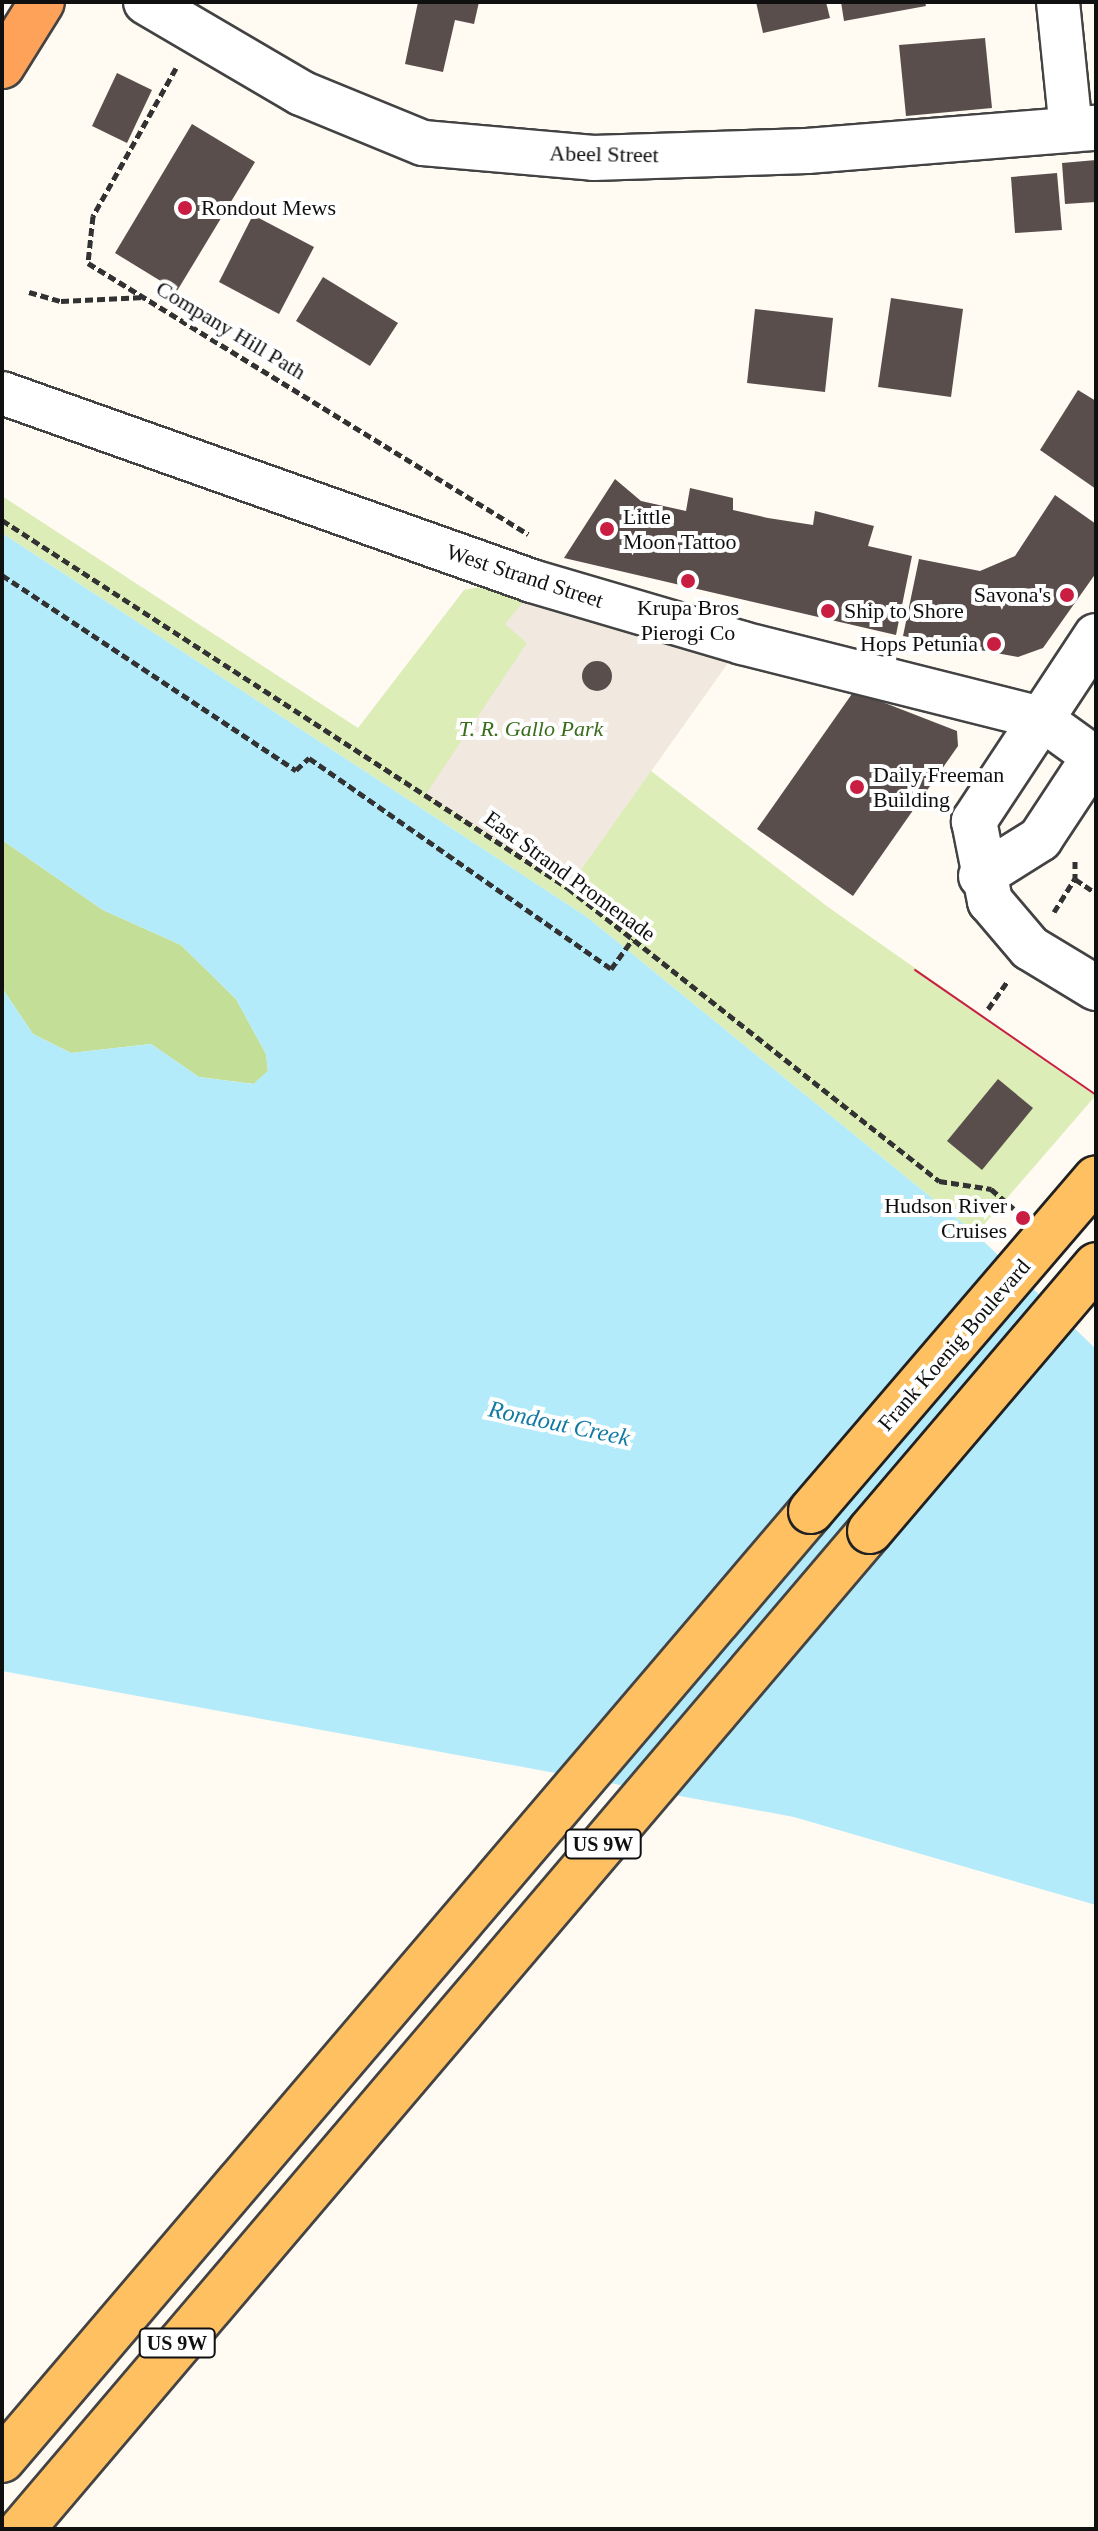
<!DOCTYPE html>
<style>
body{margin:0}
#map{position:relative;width:1098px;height:2531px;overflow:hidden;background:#fffaf2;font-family:"Times New Roman",serif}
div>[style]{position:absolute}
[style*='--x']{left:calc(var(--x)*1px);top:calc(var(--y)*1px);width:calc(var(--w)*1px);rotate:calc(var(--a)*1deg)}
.green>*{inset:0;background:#dcedb8}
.forest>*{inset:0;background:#c2de97}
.plaza>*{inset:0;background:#f1e9df}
.water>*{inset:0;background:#b3ebfa}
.building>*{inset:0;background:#594e4b}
.round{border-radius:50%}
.path>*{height:5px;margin-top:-2.5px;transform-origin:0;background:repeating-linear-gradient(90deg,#323232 0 8px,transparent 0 12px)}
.roads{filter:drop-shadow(2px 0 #434343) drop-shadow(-2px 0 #434343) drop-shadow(0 2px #434343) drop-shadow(0 -2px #434343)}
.minor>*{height:42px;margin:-21px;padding:0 21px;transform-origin:21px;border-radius:21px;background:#fff}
.tertiary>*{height:44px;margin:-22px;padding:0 22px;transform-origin:22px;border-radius:22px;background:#fff}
.primary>*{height:44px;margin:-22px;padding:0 22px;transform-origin:22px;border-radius:22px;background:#ffc062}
.trunk>*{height:44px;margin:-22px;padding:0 22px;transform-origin:22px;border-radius:22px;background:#fea25a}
.tram>*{height:2px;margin:-1px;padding:0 1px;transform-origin:1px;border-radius:1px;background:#c91e42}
.bridges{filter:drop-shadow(2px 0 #212121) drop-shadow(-2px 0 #212121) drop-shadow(0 2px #212121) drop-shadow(0 -2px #212121)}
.primary-bridge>*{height:44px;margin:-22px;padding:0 22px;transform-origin:22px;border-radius:22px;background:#ffc062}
.dots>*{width:22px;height:22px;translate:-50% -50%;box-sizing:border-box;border:4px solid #fff;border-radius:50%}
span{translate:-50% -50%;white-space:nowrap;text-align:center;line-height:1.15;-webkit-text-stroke:8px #fff;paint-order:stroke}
.shield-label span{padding:2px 6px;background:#fff;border:2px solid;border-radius:6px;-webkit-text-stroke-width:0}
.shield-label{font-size:20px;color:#101010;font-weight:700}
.street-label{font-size:22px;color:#101010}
.poi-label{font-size:22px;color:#101010}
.left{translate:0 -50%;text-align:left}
.right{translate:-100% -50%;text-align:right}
.park-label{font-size:22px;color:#396c1b;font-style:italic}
.water-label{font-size:24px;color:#107aa2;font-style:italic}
.frame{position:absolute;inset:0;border:4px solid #101010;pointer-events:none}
</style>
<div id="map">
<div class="green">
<div style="clip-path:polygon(2px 496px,358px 728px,464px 590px,484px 586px,742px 643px,651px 771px,828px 907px,1096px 1095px,976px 1234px,587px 917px,2px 533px)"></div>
</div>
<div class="forest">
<div style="clip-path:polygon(2px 840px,103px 910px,181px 945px,236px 999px,266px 1054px,268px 1071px,254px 1084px,199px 1077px,151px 1044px,71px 1053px,33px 1034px,2px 988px)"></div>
</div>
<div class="plaza">
<div style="clip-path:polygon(525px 600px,742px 643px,568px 888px,426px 794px,527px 643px,505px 624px)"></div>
</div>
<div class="water">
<div style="clip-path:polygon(2px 533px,587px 917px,976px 1234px,1096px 1349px,1096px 1905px,794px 1817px,2px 1671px,2px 988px,33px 1034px,71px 1053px,151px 1044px,199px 1077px,253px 1084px,268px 1071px,266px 1054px,236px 999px,181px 945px,103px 910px,2px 840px)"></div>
</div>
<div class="building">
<div style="clip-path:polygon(418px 2px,479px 2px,474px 24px,455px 20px,443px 72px,405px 64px)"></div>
<div style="clip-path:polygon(756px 2px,826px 2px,830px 18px,763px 33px)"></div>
<div style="clip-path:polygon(841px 2px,925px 2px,926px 6px,844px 21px)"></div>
<div style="clip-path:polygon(985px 38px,992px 108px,906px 116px,899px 45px)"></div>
<div style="clip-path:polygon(117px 73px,152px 90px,127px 143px,92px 126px)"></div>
<div style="clip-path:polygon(192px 124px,255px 162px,177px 291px,115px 253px)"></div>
<div style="clip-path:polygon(1096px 160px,1096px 202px,1065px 204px,1062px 163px)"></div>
<div style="clip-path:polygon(1057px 173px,1062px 230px,1015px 233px,1011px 177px)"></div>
<div style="clip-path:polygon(253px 215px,314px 247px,279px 314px,219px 282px)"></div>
<div style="clip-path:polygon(323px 277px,398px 323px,370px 366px,296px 321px)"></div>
<div style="clip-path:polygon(891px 298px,963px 309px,951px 397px,878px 387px)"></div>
<div style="clip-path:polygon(755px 309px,833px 318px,825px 392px,747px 383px)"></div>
<div style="clip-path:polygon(1078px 390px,1096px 401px,1096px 489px,1040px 450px)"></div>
<div style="clip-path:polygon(615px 479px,641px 501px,686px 511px,690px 488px,733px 498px,733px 510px,768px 518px,813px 525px,815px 511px,874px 526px,868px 546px,912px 556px,896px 635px,564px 558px)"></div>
<div style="clip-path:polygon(1055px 495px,1096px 524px,1096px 573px,1043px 648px,1018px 657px,903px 636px,919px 559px,980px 571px,1015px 556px)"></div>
<div class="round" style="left:582px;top:661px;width:30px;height:30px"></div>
<div style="clip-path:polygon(854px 691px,957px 731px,958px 746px,853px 896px,757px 829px)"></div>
<div style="clip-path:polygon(998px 1079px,1033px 1108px,982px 1170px,947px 1141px)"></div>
</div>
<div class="path">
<div style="--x:176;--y:68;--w:170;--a:119.3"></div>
<div style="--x:93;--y:216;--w:47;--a:96.1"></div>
<div style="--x:88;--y:263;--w:517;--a:31.63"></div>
<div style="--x:29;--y:292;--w:33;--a:16"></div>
<div style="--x:61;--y:301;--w:84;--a:-2.7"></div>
<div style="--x:2;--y:520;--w:675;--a:33.03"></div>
<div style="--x:568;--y:888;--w:473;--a:38.3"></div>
<div style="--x:939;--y:1181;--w:53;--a:8.7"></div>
<div style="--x:991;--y:1189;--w:30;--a:41"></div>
<div style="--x:2;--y:575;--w:353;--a:33.6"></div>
<div style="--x:296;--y:770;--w:18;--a:-43"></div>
<div style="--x:309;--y:758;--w:368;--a:34.9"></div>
<div style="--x:611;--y:969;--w:37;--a:-54"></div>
<div style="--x:1075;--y:861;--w:18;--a:90"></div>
<div style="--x:1075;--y:879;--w:25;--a:34"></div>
<div style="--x:1054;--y:912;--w:39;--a:-58"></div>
<div style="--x:988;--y:1009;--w:35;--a:-55"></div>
</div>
<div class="roads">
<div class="minor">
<div style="--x:1058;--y:2;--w:129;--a:84.2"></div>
<div style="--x:2;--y:393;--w:562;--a:19.53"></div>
<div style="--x:532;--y:581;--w:219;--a:16.4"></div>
<div style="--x:742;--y:643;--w:307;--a:14.1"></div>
<div style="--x:1040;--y:718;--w:67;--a:35.8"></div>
</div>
<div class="tertiary">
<div style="--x:146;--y:2;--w:180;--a:30.4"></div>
<div style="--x:301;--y:93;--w:132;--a:22.3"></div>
<div style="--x:423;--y:143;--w:171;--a:5"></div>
<div style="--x:593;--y:158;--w:214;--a:-1.9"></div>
<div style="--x:807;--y:151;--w:290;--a:-4.6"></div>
<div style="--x:1096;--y:636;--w:222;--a:123.4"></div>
<div style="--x:974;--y:821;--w:82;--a:78.7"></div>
<div style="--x:990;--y:901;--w:62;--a:49.6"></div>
<div style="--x:1030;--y:948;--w:77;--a:31.2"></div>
<div style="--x:981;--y:876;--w:70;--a:-32.1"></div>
<div style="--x:1040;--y:839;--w:102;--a:-56.6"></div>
</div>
<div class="primary">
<div style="--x:2;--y:2460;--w:1247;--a:-49.55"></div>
<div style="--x:22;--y:2529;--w:1310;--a:-49.65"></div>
</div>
<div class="trunk">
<div style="--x:2;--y:66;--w:75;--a:-58"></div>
</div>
</div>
<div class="tram">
<div style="--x:915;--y:970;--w:220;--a:34.6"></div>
</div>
<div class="bridges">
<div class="primary-bridge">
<div style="--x:811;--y:1511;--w:438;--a:-49.4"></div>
<div style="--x:870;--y:1531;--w:349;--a:-49.6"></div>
</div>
</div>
<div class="dots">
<div style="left:185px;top:208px;background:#c91e42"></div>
<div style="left:607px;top:529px;background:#c91e42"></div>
<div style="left:688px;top:581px;background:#c91e42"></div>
<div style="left:1067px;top:595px;background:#c91e42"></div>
<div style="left:828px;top:611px;background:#c91e42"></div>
<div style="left:994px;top:644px;background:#c91e42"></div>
<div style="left:857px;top:787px;background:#c91e42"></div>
<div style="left:1023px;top:1218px;background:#c91e42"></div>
</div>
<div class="shield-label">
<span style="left:603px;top:1844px">US 9W</span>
<span style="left:177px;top:2343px">US 9W</span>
</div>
<div class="street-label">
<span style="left:604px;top:154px;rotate:1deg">Abeel Street</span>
<span style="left:231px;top:330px;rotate:31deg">Company Hill Path</span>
<span style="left:525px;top:576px;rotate:18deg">West Strand Street</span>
<span style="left:570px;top:876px;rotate:36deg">East Strand Promenade</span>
<span style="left:954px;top:1345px;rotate:-49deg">Frank Koenig Boulevard</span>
</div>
<div class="poi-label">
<span class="left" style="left:201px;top:208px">Rondout Mews</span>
<span class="left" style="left:623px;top:529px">Little<br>Moon Tattoo</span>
<span class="right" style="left:1051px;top:595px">Savona's</span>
<span style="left:688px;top:620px">Krupa Bros<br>Pierogi Co</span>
<span class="left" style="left:844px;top:611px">Ship to Shore</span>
<span class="right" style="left:978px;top:644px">Hops Petunia</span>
<span class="left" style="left:873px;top:787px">Daily Freeman<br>Building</span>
<span class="right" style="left:1007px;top:1218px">Hudson River<br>Cruises</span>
</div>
<div class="park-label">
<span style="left:531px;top:729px">T. R. Gallo Park</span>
</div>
<div class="water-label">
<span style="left:559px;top:1424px;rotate:12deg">Rondout Creek</span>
</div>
<div class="frame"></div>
</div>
